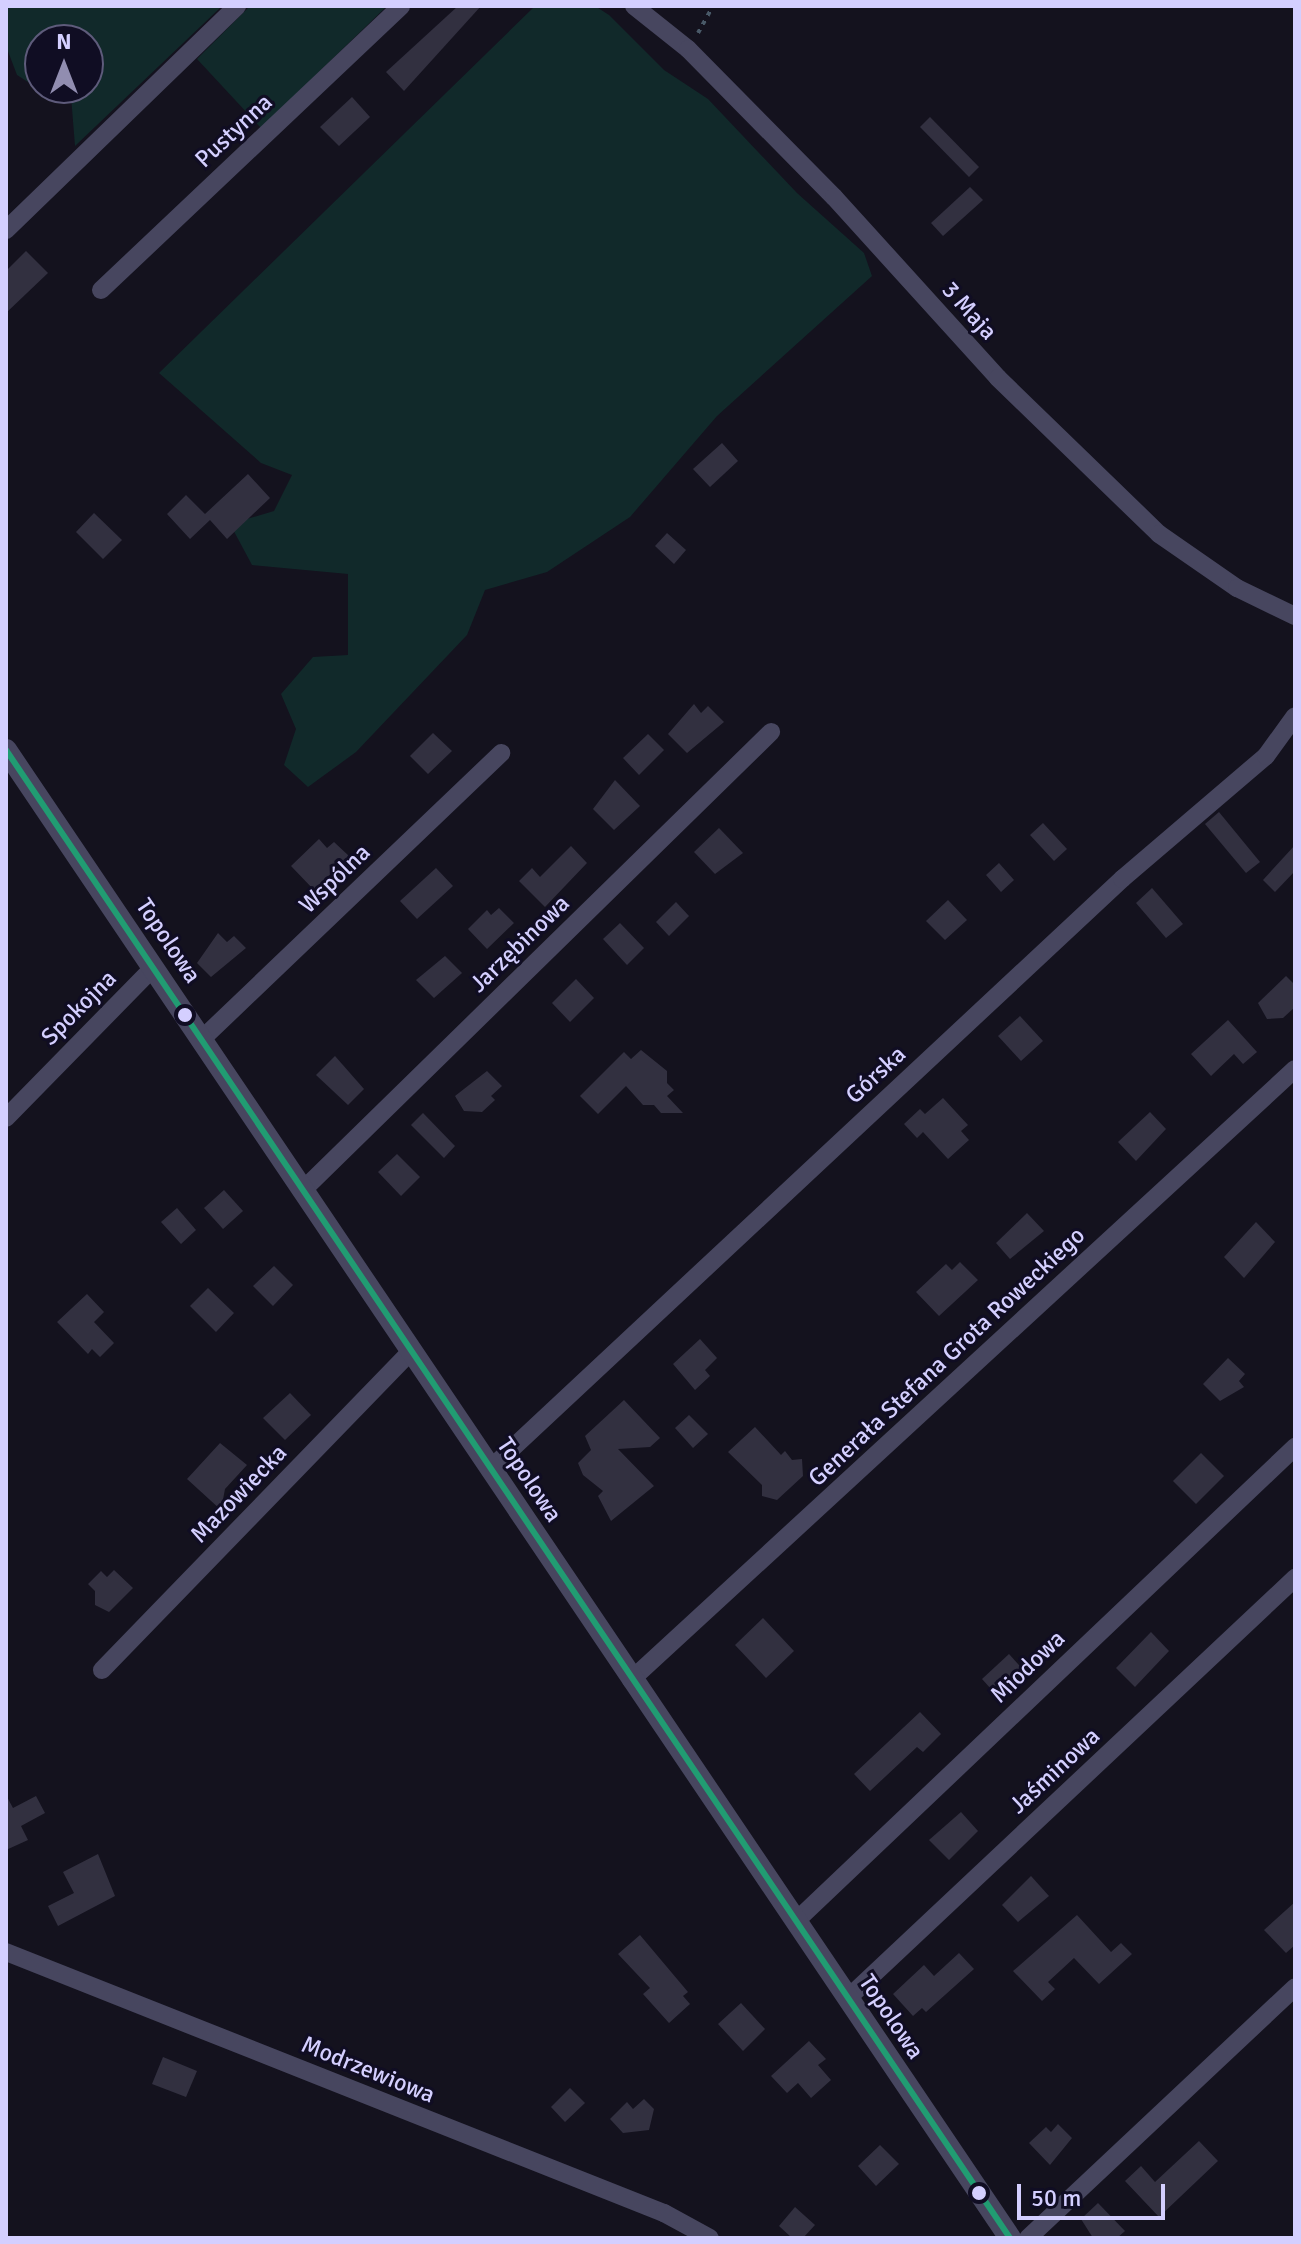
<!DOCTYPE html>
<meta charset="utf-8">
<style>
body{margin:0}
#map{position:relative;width:1301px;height:2244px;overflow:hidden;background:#14121e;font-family:Signika,sans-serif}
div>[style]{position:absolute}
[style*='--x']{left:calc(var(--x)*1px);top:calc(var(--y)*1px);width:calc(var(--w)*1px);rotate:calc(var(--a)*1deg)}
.green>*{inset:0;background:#11292a}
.building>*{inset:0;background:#323040}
.path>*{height:4px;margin-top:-2px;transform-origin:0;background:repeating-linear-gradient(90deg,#495968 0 4px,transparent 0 10px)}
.minor>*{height:18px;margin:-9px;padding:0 9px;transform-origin:9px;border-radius:9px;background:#47465f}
.tertiary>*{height:22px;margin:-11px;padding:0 11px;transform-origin:11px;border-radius:11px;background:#47465f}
.bus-1>*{height:6px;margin:-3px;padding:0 3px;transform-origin:3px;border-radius:3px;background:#219c72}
.dots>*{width:22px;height:22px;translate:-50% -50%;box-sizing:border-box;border:4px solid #100d23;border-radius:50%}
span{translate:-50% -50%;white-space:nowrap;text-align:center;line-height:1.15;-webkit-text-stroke:6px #100d23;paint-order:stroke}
.street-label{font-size:24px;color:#d4cfff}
.frame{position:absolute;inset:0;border:8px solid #d4cfff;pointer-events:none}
.north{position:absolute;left:24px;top:24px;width:80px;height:80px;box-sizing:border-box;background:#100d23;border:2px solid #5e5b7b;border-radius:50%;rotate:0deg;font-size:22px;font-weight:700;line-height:32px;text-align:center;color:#d4cfff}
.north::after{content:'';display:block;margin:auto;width:28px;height:36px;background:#918db0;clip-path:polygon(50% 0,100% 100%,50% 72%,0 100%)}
.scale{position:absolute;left:1017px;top:2184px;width:148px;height:36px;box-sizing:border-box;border:4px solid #d4cfff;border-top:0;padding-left:10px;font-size:24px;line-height:28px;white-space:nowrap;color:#d4cfff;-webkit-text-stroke:6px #100d23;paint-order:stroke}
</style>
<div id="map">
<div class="green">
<div style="clip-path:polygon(7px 6px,222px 6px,75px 146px,71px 96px,78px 88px,88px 88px,95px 66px,88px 67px,88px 40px,40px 40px,40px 88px,46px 88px,42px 91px,17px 75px,6px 46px)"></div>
<div style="clip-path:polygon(250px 6px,387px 6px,261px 128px,197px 59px)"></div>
<div style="clip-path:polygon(535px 6px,595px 6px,609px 15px,664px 70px,708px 99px,797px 193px,864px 253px,872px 276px,717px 416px,630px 517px,547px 572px,485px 590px,467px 635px,356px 752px,308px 787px,284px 765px,296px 729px,281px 694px,313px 657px,348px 655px,348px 574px,252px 565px,230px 524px,274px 511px,292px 475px,261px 463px,159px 373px)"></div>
</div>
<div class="building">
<div style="clip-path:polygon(458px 6px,481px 6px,404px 91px,386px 72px)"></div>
<div style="clip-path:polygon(352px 97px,370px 117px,339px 146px,320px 127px)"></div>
<div style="clip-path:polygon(930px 117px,979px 167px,969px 177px,920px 127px)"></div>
<div style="clip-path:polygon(970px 187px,983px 200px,943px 236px,931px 223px)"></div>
<div style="clip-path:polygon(26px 251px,48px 273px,6px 313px,6px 271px)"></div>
<div style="clip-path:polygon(722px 443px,738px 461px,710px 487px,693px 469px)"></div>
<div style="clip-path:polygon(248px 474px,270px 498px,227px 539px,210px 520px,190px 539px,167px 514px,186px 495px,205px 514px)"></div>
<div style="clip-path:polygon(94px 513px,122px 540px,103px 559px,76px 532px)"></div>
<div style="clip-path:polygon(667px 533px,686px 550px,674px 564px,655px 546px)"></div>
<div style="clip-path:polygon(694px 704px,701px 713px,708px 706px,724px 722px,687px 753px,668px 734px)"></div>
<div style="clip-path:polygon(433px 733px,452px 751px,428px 774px,410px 756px)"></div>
<div style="clip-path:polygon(648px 734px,664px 750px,639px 775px,623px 758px)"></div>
<div style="clip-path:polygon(615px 780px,640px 806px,614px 830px,593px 809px)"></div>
<div style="clip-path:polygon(1219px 812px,1260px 862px,1246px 873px,1205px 824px)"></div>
<div style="clip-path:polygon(1043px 823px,1067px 849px,1054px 861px,1030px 835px)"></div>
<div style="clip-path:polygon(719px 828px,743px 853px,715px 874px,694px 852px)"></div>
<div style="clip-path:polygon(319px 839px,327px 848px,334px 842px,349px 856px,314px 890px,291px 866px)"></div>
<div style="clip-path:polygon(1295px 845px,1295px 871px,1275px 892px,1263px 880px)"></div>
<div style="clip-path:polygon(571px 846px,587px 863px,545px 907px,519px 881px,532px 868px,540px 877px)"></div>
<div style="clip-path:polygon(999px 863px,1014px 880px,1001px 892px,986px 875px)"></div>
<div style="clip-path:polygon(436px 868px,453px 886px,417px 919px,400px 901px)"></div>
<div style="clip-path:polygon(1152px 888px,1183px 924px,1166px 938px,1136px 903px)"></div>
<div style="clip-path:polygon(948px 900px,967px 920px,945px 940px,926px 921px)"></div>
<div style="clip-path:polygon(676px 902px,689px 916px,669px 936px,656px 922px)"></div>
<div style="clip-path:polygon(499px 908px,514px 923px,487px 949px,468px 929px,487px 910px,491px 915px)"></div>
<div style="clip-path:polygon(620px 923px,644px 948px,627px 965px,603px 939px)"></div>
<div style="clip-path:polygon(218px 933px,227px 942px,234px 936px,246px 948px,211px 977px,197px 963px)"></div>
<div style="clip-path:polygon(445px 956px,462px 973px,434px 998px,416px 980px)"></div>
<div style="clip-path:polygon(1286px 976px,1295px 985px,1295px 1007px,1283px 1018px,1267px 1019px,1258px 1003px)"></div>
<div style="clip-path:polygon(576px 979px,594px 998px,570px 1022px,552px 1003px)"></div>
<div style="clip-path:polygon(1020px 1016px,1043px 1041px,1021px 1061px,998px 1036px)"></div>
<div style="clip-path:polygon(1228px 1020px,1257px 1052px,1243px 1064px,1234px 1054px,1211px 1076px,1191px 1054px)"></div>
<div style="clip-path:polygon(641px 1050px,667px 1071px,667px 1083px,674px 1090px,667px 1096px,683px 1113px,661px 1113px,654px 1105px,643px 1105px,626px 1086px,598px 1114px,580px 1096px,624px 1052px,631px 1059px)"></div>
<div style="clip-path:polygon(335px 1056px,364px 1089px,348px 1105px,316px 1075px)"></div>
<div style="clip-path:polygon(487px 1071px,502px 1086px,491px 1096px,495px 1100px,482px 1112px,464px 1111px,455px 1096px)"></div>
<div style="clip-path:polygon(943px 1098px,968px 1125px,961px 1131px,969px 1140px,948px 1159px,923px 1132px,917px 1138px,904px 1124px,920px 1109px,925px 1114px)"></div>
<div style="clip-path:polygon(1150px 1112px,1166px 1129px,1136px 1161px,1118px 1142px)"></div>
<div style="clip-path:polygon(423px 1113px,455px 1146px,444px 1158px,411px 1125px)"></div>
<div style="clip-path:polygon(397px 1154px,420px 1177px,401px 1196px,378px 1172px)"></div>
<div style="clip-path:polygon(224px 1190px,243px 1211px,223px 1229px,204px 1208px)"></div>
<div style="clip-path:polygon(177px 1208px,196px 1230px,181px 1244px,161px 1222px)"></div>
<div style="clip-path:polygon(1027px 1213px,1044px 1231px,1010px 1259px,996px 1243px)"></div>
<div style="clip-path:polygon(1256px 1222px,1275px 1242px,1244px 1278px,1224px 1257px)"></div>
<div style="clip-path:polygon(960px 1262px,978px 1280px,939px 1316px,916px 1292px,946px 1264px,952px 1270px)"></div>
<div style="clip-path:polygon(274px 1266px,293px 1285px,273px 1306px,253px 1286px)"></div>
<div style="clip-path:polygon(208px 1288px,234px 1313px,216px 1332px,190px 1306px)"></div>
<div style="clip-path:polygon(87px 1294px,104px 1312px,94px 1322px,114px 1343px,100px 1357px,92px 1349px,88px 1354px,57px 1322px)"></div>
<div style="clip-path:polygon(700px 1339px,717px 1358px,705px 1370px,710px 1376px,695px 1390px,673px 1364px)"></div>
<div style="clip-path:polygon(1228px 1358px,1245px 1374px,1239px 1381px,1244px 1387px,1220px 1401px,1203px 1384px)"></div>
<div style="clip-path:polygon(290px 1393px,311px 1415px,285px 1440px,263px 1418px)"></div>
<div style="clip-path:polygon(624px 1400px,660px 1438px,650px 1447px,618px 1449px,654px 1486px,611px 1521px,598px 1496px,603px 1491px,583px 1475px,578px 1463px,591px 1450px,585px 1436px)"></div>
<div style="clip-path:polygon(689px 1415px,708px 1434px,693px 1448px,675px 1428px)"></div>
<div style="clip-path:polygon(755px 1427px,781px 1455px,785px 1451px,792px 1460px,802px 1459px,803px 1476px,777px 1500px,762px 1496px,762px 1485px,728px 1452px)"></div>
<div style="clip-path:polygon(220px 1443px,247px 1465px,225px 1489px,221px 1510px,187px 1479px)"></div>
<div style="clip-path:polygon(1201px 1453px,1224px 1476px,1196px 1504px,1173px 1481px)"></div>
<div style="clip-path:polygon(114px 1570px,133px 1588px,109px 1612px,95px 1605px,95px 1591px,88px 1584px,101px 1571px,107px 1577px)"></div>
<div style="clip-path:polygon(763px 1618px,794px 1651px,766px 1678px,735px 1645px)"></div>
<div style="clip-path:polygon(1151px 1632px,1169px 1651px,1135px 1687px,1116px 1668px)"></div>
<div style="clip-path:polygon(1009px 1654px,1027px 1674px,1000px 1699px,982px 1679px)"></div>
<div style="clip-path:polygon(920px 1712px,941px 1734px,923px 1752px,917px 1747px,870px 1791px,854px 1774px)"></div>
<div style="clip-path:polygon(6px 1795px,13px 1808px,36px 1796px,45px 1813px,21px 1826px,28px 1840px,6px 1850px)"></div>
<div style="clip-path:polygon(961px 1812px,978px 1831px,949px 1860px,929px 1840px)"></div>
<div style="clip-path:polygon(98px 1854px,115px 1896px,58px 1926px,48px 1906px,74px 1893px,63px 1872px)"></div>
<div style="clip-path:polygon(1031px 1876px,1049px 1896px,1018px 1922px,1002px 1905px)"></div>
<div style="clip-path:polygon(1295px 1902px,1295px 1945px,1286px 1953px,1264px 1930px)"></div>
<div style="clip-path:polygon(1077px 1915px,1111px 1952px,1121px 1943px,1132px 1954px,1099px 1984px,1074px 1958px,1048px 1982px,1055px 1989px,1042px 2001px,1013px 1971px)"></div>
<div style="clip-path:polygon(640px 1935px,688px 1992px,683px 1996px,690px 2004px,669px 2023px,643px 1994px,650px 1988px,618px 1954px)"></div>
<div style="clip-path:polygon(959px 1953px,974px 1969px,926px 2012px,922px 2008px,913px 2016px,893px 1994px,924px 1965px,934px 1976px)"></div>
<div style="clip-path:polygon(741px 2003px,765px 2029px,743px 2051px,718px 2024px)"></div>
<div style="clip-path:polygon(809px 2041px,826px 2059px,818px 2065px,831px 2080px,811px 2098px,798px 2083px,787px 2093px,771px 2076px)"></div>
<div style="clip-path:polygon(163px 2057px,197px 2071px,186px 2097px,152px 2084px)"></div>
<div style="clip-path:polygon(570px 2088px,585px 2103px,565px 2122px,551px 2107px)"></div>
<div style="clip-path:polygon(644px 2099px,654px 2109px,649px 2130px,623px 2133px,610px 2119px,627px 2102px,633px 2109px)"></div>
<div style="clip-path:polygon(1058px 2124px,1072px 2138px,1050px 2165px,1029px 2143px,1046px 2127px,1051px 2132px)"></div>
<div style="clip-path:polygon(1199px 2141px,1218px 2161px,1159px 2217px,1125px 2181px,1141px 2166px,1155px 2182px)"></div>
<div style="clip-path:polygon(880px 2145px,899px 2164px,876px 2186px,858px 2166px)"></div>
<div style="clip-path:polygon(1098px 2203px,1125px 2231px,1117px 2238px,1093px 2238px,1081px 2219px)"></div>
<div style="clip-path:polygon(795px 2207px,815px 2225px,803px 2238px,792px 2238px,779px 2226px)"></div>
</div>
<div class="path">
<div style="--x:698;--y:33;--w:31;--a:-61"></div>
</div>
<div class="minor">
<div style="--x:634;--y:6;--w:69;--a:38.5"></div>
<div style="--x:688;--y:49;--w:208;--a:45.4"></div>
<div style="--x:834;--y:197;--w:244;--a:47.8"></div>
<div style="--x:998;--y:378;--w:224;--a:44.1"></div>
<div style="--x:1159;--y:534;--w:95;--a:34.7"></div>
<div style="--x:1237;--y:588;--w:64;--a:25.8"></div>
<div style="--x:6;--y:230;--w:322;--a:-44.1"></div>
<div style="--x:101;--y:290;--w:413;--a:-43.4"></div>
<div style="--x:202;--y:1039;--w:414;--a:-43.7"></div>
<div style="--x:6;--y:1118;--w:211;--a:-45.6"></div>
<div style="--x:303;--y:1190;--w:655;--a:-44.38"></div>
<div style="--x:490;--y:1469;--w:865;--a:-43.03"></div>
<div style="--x:1122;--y:879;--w:189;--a:-40.5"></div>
<div style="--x:1266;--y:756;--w:49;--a:-54.1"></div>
<div style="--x:102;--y:1670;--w:446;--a:-45.9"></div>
<div style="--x:631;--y:1680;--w:902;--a:-42.62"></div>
<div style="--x:795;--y:1922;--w:690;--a:-43.53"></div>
<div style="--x:6;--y:1952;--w:708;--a:21.64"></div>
<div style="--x:664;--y:2213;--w:52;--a:28.5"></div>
<div style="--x:847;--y:1999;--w:615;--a:-43.22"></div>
<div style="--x:1028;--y:2238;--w:366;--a:-43.2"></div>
</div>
<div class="tertiary">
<div style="--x:6;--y:750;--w:1795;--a:55.99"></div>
</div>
<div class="bus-1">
<div style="--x:6;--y:750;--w:1795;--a:55.99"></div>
</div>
<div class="dots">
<div style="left:185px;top:1015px;background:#d4cfff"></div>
<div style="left:979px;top:2193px;background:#d4cfff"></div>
</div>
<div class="street-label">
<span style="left:234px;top:131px;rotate:-43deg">Pustynna</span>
<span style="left:969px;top:311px;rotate:48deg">3 Maja</span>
<span style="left:335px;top:879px;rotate:-44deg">Wspólna</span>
<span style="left:168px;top:941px;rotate:56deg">Topolowa</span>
<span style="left:520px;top:944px;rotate:-44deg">Jarzębinowa</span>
<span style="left:79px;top:1008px;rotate:-45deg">Spokojna</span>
<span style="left:876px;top:1075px;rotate:-43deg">Górska</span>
<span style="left:947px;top:1357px;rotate:-43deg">Generała Stefana Grota Roweckiego</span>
<span style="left:529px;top:1480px;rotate:56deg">Topolowa</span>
<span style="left:239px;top:1494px;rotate:-46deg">Mazowiecka</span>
<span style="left:1028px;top:1667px;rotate:-44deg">Miodowa</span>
<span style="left:1055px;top:1771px;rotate:-43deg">Jaśminowa</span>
<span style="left:891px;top:2017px;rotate:56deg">Topolowa</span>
<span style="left:368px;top:2070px;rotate:22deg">Modrzewiowa</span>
</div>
<div class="frame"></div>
<div class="north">N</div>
<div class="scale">50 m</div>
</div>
